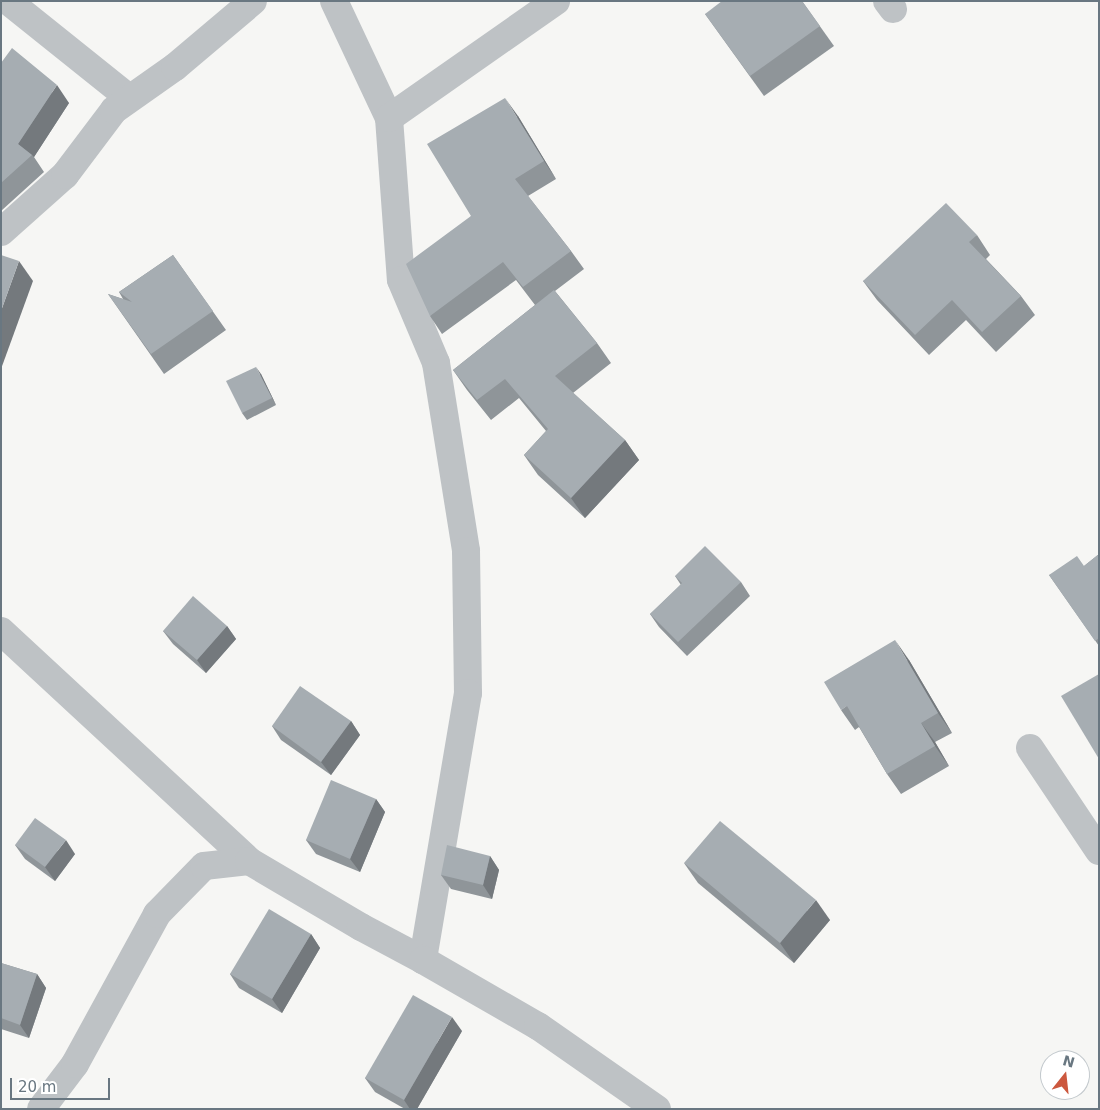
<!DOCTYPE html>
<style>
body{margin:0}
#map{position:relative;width:1100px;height:1110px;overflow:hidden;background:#f6f6f4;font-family:"DejaVu Sans",sans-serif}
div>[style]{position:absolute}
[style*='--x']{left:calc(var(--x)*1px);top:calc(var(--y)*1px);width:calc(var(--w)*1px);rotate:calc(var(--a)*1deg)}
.street>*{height:28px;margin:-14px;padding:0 14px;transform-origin:14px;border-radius:14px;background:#bec2c5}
.wall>*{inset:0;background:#8f9599}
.shaded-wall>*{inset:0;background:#74797d}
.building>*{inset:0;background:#a6adb2}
span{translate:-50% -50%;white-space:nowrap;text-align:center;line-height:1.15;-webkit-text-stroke:5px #fff;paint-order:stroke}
.frame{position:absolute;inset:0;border:2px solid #697781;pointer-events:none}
.north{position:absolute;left:1040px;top:1050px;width:50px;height:50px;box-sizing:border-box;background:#fff;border:1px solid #c3c9cd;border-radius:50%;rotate:16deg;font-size:14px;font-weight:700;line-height:20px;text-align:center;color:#697781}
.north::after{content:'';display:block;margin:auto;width:18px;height:22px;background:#cc583e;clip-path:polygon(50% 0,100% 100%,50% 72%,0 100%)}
.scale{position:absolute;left:10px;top:1078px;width:100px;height:22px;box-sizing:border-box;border:2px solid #697781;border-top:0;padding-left:6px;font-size:15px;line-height:18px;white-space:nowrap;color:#697781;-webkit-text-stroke:4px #fff;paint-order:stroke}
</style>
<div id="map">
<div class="street">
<div style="--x:8;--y:1;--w:155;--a:38.7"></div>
<div style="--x:334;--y:1;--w:129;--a:64.8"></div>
<div style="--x:389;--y:118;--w:162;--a:85.8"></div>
<div style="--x:401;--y:280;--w:90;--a:67.1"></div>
<div style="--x:436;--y:363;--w:190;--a:80.9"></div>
<div style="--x:466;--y:551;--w:142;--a:89.2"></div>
<div style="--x:468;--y:693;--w:271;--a:99.6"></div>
<div style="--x:887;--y:1;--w:10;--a:53"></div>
<div style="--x:389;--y:118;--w:204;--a:-35"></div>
<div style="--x:1;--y:232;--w:86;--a:-41.7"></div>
<div style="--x:65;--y:175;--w:81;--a:-53"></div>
<div style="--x:114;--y:110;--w:75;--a:-35.2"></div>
<div style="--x:175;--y:67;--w:102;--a:-40.2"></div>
<div style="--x:1;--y:631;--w:338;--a:42.8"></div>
<div style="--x:1030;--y:748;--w:124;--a:56.2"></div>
<div style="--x:41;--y:1109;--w:56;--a:-52.9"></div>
<div style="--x:75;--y:1064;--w:171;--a:-61.3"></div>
<div style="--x:157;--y:914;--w:67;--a:-45.6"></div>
<div style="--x:204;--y:866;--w:45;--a:-6.3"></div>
<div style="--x:249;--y:861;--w:130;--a:30.5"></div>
<div style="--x:361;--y:927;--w:70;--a:28"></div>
<div style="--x:423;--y:960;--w:133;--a:29.9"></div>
<div style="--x:538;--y:1026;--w:145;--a:34.9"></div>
</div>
<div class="wall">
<div style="clip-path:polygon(802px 1px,834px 46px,764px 96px,705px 14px)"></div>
<div style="clip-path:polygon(1px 63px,69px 103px,34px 157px,44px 172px,1px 211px)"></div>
<div style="clip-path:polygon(518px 116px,556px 179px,528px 196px,571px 251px,584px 269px,555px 291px,597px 343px,611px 363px,573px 393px,625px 440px,639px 460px,585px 518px,538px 475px,524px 455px,546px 431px,519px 398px,491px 420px,467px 390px,453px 370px,535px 305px,516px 280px,442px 334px,430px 316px,471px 216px)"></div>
<div style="clip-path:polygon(977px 235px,990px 255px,986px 259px,1021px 296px,1035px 315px,996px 352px,966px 320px,929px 355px,877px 300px,863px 281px)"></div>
<div style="clip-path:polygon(173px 255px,226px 330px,164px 374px,108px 294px,123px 299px,119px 292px)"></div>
<div style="clip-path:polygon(261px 374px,276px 405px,247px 420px,242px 413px)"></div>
<div style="clip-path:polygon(1099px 554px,1099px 646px,1049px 575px,1084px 566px)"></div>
<div style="clip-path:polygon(675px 576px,741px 582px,750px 596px,687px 656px,659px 627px,650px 614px,681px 585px)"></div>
<div style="clip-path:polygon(227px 626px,236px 639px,206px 673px,173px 644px,163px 631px)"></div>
<div style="clip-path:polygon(909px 660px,952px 733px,935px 742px,949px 766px,901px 794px,887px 774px,859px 727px,855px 730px,841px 710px)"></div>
<div style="clip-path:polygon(351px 721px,360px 735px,331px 775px,281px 740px,272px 726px)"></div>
<div style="clip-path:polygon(376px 799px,385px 812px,360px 872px,316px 854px,306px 840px)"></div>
<div style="clip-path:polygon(15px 845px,75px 854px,55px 881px,25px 859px)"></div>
<div style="clip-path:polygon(490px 856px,499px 870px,492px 899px,451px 889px,441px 875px)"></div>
<div style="clip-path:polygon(684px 863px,830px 920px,794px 963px,698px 883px)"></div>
<div style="clip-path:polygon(311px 934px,320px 948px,282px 1013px,239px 988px,230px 974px)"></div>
<div style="clip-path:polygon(1px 963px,37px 974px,46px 988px,29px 1038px,1px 1029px)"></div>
<div style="clip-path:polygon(462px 1031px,417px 1109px,405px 1109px,375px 1092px,365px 1078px)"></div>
</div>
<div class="shaded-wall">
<div style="clip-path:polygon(57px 85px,69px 103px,34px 157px,32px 155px,18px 144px)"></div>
<div style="clip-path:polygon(505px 98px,518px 116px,556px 179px,544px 161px)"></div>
<div style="clip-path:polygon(19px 261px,33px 281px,1px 369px,1px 311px)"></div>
<div style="clip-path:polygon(256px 367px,261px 374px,276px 405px,272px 398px)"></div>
<div style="clip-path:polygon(625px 440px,639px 460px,585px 518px,571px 498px)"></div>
<div style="clip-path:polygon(227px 626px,236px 639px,206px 673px,197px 660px)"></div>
<div style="clip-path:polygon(895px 640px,909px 660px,952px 733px,938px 713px)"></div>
<div style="clip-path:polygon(351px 721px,360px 735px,331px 775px,321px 762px)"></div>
<div style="clip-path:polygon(921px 723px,935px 742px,949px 766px,935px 746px)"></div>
<div style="clip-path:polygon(376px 799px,385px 812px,360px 872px,350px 859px)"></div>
<div style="clip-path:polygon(66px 840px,75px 854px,55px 881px,45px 867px)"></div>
<div style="clip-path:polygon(490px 856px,499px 870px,492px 899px,483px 885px)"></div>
<div style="clip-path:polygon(816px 900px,830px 920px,794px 963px,780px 943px)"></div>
<div style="clip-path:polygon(311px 934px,320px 948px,282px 1013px,272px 999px)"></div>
<div style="clip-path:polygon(37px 974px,46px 988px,29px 1038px,20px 1025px)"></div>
<div style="clip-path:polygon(452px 1017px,462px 1031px,417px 1109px,410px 1109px,404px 1100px)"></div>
</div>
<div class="building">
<div style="clip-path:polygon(722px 1px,802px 1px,820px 26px,750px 76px,705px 14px)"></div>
<div style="clip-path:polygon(12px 48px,57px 85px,18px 144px,32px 155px,1px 183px,1px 63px)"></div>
<div style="clip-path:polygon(505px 98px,544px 161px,515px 179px,571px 251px,523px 287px,503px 262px,430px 316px,406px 264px,471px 216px,427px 144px)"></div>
<div style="clip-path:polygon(946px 203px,977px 235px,969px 242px,1021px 296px,982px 332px,952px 300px,915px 335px,863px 281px)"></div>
<div style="clip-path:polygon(1px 255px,19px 261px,1px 311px)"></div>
<div style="clip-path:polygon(173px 255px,213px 311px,151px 354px,108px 294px,132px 302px,119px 292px)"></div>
<div style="clip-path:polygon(554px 290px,597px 343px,555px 376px,625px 440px,571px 498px,524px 455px,548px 429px,505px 379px,477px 400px,453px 370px)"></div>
<div style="clip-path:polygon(256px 367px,272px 398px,242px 413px,226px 381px)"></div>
<div style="clip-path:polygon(705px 546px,741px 582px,678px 642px,650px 614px,682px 583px,675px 576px)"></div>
<div style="clip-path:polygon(1099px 554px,1099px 638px,1095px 641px,1049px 575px,1077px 556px,1084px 566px)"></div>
<div style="clip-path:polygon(193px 596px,227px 626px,197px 660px,163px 631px)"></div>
<div style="clip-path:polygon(895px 640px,938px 713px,921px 723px,935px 746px,887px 774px,847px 706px,841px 710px,824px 682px)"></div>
<div style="clip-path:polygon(1099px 674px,1099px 759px,1061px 696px)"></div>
<div style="clip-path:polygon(300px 686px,351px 721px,321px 762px,272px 726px)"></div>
<div style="clip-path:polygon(331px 780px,376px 799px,350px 859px,306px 840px)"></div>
<div style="clip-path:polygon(35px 818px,66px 840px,45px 867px,15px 845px)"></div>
<div style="clip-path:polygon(720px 821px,816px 900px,780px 943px,684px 863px)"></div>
<div style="clip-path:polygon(447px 845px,490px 856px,483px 885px,441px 875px)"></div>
<div style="clip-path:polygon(269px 909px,311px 934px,272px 999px,230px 974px)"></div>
<div style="clip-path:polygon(1px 963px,37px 974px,20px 1025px,1px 1018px)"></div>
<div style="clip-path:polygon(413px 995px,452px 1017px,404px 1100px,365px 1078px)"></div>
</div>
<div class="frame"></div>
<div class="north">N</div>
<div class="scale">20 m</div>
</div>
